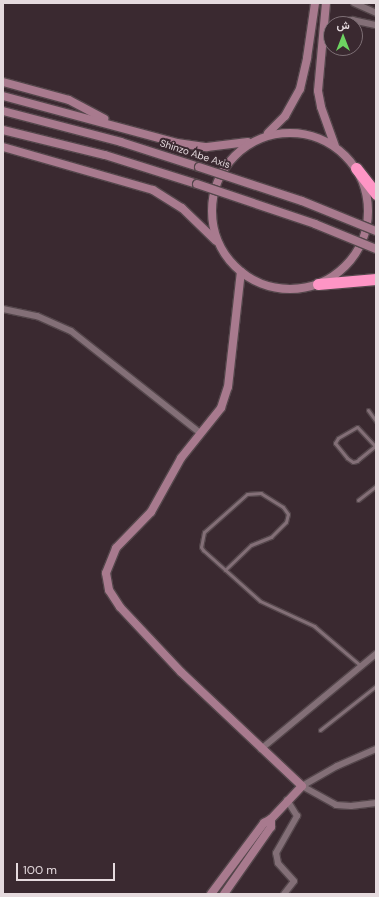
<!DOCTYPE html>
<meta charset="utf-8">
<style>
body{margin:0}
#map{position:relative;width:379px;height:897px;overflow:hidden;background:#3a2930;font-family:"DM Sans",Vazirmatn,sans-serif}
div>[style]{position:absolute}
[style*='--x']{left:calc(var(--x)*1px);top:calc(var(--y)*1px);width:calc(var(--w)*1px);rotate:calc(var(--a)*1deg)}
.roads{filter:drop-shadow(1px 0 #54464b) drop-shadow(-1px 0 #54464b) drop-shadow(0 1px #54464b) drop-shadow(0 -1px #54464b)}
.lane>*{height:3px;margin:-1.5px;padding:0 1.5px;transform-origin:1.5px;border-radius:1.5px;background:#836f77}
.street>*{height:6px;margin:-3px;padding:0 3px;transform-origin:3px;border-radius:3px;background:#836f77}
.secondary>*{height:8px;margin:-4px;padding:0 4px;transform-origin:4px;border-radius:4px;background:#a87a8e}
.secondary>.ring{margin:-4px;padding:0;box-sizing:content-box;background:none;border:8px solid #a87a8e;border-radius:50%}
.highway>*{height:11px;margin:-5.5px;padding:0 5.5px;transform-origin:5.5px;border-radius:5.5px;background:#fe95c5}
.bridges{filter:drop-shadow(1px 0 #54464b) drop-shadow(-1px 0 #54464b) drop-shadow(0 1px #54464b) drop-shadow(0 -1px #54464b)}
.secondary-bridge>*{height:8px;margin:-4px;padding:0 4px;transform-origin:4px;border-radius:4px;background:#a87a8e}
span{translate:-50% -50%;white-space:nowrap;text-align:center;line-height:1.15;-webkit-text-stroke:4px #3a2930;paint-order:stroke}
.street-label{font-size:10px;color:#e5dade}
.frame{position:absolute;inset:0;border:4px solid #e5dade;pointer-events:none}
.north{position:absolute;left:323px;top:16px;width:40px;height:40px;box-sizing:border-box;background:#3a2930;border:1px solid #7e7076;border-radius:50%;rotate:0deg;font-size:11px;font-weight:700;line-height:16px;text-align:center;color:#e5dade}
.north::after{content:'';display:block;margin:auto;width:14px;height:18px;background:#6dd361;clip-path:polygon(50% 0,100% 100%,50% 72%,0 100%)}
.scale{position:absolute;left:16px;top:863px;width:99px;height:18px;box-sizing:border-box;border:2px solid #e5dade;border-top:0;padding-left:5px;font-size:12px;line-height:14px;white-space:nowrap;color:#e5dade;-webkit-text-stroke:3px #3a2930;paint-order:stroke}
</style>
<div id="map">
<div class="roads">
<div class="lane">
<div style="--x:368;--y:410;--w:14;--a:54"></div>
<div style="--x:375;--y:446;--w:26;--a:-133"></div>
<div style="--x:357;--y:427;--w:22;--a:150"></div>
<div style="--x:338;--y:438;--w:6;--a:121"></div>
<div style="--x:335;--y:443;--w:19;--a:51"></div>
<div style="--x:347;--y:458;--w:7;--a:34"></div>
<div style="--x:353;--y:462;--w:4;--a:-14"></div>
<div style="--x:357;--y:461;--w:3;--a:-45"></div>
<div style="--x:359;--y:459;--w:21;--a:-39"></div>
<div style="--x:375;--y:446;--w:1;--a:0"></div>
<div style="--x:358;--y:500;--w:23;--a:-38"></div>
<div style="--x:225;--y:570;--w:36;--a:-44"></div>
<div style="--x:251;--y:545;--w:22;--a:-22"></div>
<div style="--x:271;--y:537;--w:21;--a:-45"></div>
<div style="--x:286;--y:522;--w:8;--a:-76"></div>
<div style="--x:288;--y:514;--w:9;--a:-126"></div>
<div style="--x:283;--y:507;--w:26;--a:-148"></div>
<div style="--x:261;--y:493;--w:14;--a:176"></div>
<div style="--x:247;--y:494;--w:57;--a:138.5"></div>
<div style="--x:204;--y:532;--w:15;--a:101"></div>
<div style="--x:201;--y:547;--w:4;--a:56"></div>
<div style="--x:203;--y:550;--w:76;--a:41.8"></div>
<div style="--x:260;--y:601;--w:60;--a:24.8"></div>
<div style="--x:314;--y:626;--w:62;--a:40.4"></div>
<div style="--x:320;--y:730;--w:71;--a:-38.2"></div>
</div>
<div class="street">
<div style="--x:354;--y:3;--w:24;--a:24"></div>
<div style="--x:337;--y:24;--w:16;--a:-15"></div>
<div style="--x:352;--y:20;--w:25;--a:12"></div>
<div style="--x:323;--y:38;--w:13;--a:-51"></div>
<div style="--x:3;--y:309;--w:35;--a:12"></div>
<div style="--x:37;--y:316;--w:37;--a:24"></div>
<div style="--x:71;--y:331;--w:164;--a:38.3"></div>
<div style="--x:261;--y:749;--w:149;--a:-39.6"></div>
<div style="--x:376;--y:749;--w:43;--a:156.4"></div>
<div style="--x:337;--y:766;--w:40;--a:150.3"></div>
<div style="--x:302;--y:786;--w:39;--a:29"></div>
<div style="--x:336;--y:805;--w:15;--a:4"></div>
<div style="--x:351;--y:806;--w:25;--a:-7"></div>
<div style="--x:284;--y:894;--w:16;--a:-52"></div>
<div style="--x:294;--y:881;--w:24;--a:-132"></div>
<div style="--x:278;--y:863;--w:10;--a:-101"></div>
<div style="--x:276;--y:853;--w:43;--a:-60.4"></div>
<div style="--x:297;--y:816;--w:19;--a:-122"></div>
</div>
<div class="secondary">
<div style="--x:326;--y:3;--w:88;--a:95.2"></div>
<div style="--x:318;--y:91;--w:16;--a:79"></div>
<div style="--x:321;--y:107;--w:41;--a:70.3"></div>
<div style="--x:3;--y:82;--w:68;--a:15.3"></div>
<div style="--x:69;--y:100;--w:40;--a:28"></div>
<div style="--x:3;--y:96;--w:180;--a:15.1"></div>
<div style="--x:177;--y:143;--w:30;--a:8"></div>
<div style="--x:207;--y:147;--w:41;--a:-7"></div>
<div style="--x:3;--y:111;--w:122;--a:14.7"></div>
<div style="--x:121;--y:142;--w:82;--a:17.8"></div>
<div style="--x:3;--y:130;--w:105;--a:13.8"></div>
<div style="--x:105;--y:155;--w:96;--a:17.5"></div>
<div class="ring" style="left:212px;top:133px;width:148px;height:148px"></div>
<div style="--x:268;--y:133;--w:24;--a:-45"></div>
<div style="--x:285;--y:116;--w:31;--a:-61"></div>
<div style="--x:300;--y:89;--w:32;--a:-77"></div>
<div style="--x:307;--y:58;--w:56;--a:-81.7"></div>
<div style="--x:3;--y:147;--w:156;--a:16"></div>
<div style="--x:153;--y:190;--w:34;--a:32"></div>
<div style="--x:182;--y:208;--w:47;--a:44.1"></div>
<div style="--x:211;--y:894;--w:89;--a:-53.3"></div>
<div style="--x:264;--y:823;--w:8;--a:-30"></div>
<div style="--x:271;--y:819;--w:45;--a:-46.8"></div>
<div style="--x:302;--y:786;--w:166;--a:-136.7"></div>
<div style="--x:181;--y:672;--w:89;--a:-133.2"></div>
<div style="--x:120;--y:607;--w:20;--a:-123"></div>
<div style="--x:109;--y:590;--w:17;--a:-100"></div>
<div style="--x:106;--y:573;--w:27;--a:-68"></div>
<div style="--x:116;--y:548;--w:50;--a:-45.8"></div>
<div style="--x:151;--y:512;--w:62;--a:-60.9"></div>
<div style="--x:181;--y:458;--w:64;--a:-51.3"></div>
<div style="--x:221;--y:408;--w:22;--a:-72"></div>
<div style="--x:228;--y:387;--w:116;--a:-83.6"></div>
<div style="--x:224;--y:894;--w:82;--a:-55"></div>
<div style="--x:271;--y:827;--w:8;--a:-90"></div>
</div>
<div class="highway">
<div style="--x:356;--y:168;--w:33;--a:52"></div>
<div style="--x:318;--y:284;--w:58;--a:-4.9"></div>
</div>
</div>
<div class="bridges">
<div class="secondary-bridge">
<div style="--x:199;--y:167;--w:108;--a:18.3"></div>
<div style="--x:302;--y:201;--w:80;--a:22.1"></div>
<div style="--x:197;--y:184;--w:125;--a:18.7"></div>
<div style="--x:315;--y:224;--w:66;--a:22.3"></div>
</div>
</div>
<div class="street-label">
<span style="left:195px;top:154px;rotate:18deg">Shinzo Abe Axis</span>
</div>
<div class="frame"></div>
<div class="north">ش</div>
<div class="scale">100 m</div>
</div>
